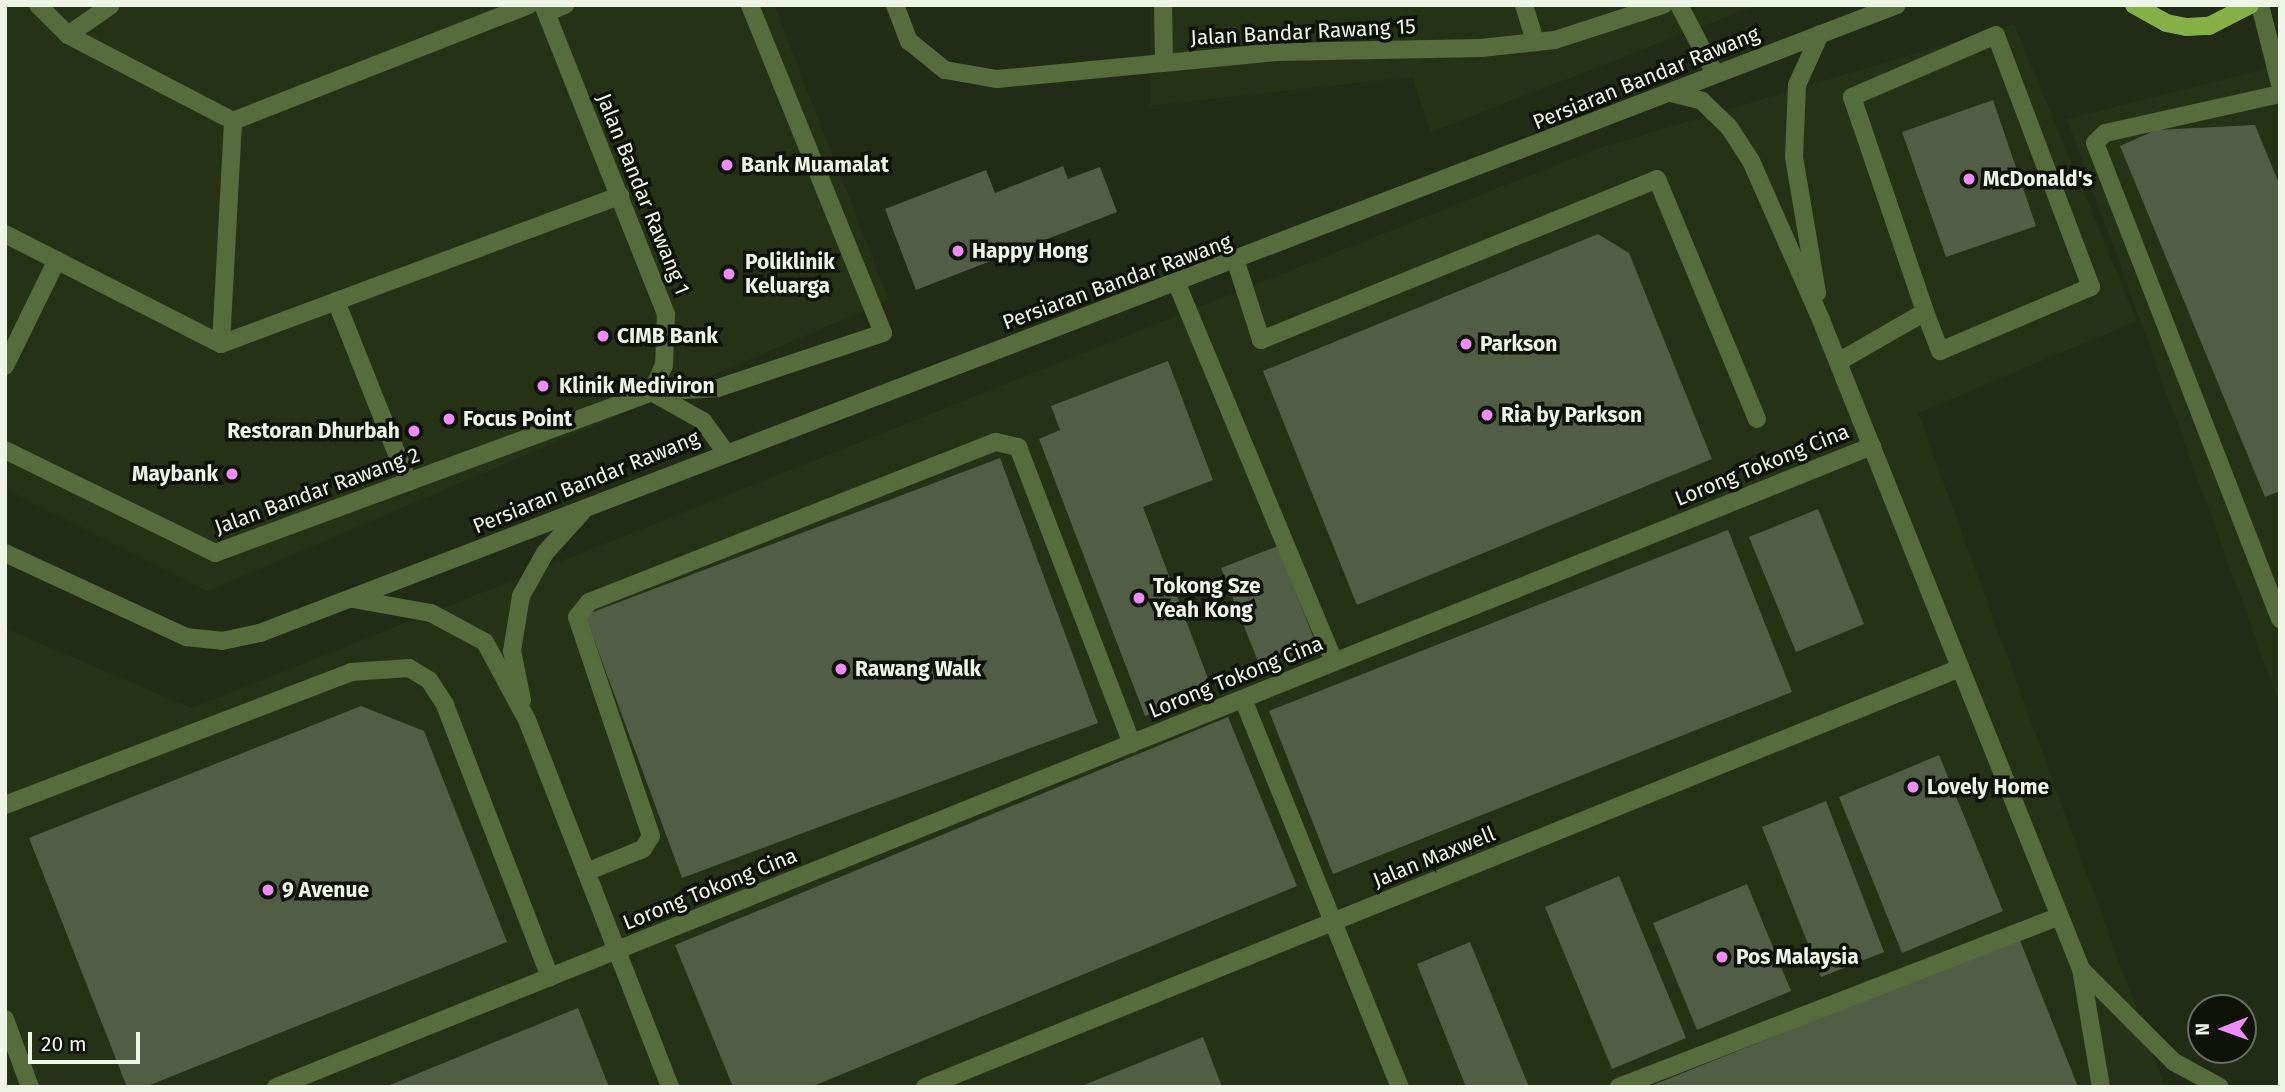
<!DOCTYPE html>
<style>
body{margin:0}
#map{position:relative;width:2285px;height:1092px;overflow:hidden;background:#212b16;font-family:"Fira Sans",sans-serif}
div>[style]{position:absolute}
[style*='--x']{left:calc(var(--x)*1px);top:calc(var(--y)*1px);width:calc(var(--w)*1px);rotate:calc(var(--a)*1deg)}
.built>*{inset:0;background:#263216}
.building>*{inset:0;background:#525d46}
.minor>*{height:18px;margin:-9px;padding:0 9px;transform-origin:9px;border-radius:9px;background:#576c3c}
.major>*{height:18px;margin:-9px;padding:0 9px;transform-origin:9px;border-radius:9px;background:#85b047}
.dots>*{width:19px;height:19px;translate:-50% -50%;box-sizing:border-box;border:4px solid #0e1209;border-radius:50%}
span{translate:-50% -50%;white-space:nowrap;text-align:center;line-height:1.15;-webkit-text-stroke:7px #0e1209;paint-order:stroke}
.street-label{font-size:21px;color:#eef5e7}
.poi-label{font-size:21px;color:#eef5e7;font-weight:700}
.left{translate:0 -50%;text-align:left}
.right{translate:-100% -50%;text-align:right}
.frame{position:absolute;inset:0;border:7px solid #eef5e7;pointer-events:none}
.north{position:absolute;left:2187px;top:994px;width:70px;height:70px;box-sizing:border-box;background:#0e1209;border:2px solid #686d62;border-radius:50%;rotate:269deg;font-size:19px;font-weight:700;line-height:28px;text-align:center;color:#eef5e7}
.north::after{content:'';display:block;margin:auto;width:24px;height:32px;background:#ed8cfa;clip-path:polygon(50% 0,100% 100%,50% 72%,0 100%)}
.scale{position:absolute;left:28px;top:1032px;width:112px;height:32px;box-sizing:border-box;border:4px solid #eef5e7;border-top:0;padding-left:9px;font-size:21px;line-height:24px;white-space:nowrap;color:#eef5e7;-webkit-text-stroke:5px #0e1209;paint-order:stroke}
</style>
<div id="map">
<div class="built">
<div style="clip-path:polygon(5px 5px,774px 5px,889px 300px,208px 591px,5px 489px)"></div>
<div style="clip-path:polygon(1151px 5px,1757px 5px,1431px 132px,1412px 77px,1150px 106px)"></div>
<div style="clip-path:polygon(2014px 24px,2137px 321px,1918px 413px,2165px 1087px,5px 1087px,5px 628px,192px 708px,1596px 149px)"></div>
<div style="clip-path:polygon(2280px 55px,2280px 706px,2067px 119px,2261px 70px)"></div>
</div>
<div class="building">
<div style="clip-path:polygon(1993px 100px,2036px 226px,1946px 257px,1902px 132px)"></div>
<div style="clip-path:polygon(2255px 125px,2280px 186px,2280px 491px,2265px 497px,2120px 146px,2156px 130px)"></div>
<div style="clip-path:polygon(1063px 166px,1068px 179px,1100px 167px,1117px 212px,916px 290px,885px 209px,986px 170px,995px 193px)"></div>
<div style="clip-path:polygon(1598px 234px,1629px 253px,1712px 459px,1357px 605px,1263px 371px)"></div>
<div style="clip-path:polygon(1168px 361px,1213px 480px,1143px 507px,1212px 689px,1145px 716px,1039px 439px,1060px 430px,1051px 406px)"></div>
<div style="clip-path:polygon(1000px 458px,1098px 723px,682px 878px,585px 615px)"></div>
<div style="clip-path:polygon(1818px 509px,1864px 624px,1796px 652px,1749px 537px)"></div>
<div style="clip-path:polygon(1728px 530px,1792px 692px,1333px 874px,1269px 711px)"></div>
<div style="clip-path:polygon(1278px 546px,1317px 647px,1261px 669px,1221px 568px)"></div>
<div style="clip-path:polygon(361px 706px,424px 731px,507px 942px,145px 1087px,127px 1087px,29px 838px)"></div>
<div style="clip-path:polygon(1228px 717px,1297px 886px,811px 1087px,733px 1087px,675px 945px)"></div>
<div style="clip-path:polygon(1939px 755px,2003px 911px,1902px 953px,1839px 797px)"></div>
<div style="clip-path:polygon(1826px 801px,1884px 952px,1821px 977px,1762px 827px)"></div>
<div style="clip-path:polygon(1619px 876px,1686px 1038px,1612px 1069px,1545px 907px)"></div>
<div style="clip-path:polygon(1747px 884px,1791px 991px,1697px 1030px,1653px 923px)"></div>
<div style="clip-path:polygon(2019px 938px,2078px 1087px,1648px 1087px)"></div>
<div style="clip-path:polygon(1470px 942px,1529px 1087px,1466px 1087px,1417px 964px)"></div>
<div style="clip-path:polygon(578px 1008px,609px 1087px,385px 1087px)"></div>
<div style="clip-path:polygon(1203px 1037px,1222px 1087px,1079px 1087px)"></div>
</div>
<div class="minor">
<div style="--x:38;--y:5;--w:42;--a:45"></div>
<div style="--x:68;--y:35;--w:186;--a:27.5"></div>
<div style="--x:233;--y:121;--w:318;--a:-21.4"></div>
<div style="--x:543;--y:5;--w:333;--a:68.3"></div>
<div style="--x:666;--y:314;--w:51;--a:92.2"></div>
<div style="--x:664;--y:365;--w:30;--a:114"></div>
<div style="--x:895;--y:5;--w:39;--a:69"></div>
<div style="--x:909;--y:41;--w:46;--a:38.9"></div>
<div style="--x:945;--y:70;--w:53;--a:9.8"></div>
<div style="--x:997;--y:79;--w:282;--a:-5.5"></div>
<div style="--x:1278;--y:52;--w:203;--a:-1.1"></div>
<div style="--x:1481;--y:48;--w:74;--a:-6.2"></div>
<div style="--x:1555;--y:40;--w:114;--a:-18"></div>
<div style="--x:1163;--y:5;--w:58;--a:89"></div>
<div style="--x:1524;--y:5;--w:39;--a:73"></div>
<div style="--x:1679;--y:5;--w:78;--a:62.4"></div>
<div style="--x:2260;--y:5;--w:81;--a:75.8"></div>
<div style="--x:546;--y:13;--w:21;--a:-23"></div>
<div style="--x:68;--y:35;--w:52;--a:-34.9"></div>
<div style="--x:1671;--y:93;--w:32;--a:14"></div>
<div style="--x:1702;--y:101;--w:37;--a:44"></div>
<div style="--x:1729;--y:127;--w:40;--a:57.1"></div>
<div style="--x:1751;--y:161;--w:174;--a:66.2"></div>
<div style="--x:1821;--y:320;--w:699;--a:68.17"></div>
<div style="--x:2081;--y:969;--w:120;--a:80.4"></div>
<div style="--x:2280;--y:94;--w:179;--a:167.4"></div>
<div style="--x:2105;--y:133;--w:14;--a:135"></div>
<div style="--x:2095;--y:143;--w:511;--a:68.76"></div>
<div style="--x:5;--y:234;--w:242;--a:27"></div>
<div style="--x:221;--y:344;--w:426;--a:-20.4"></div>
<div style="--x:1236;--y:262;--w:82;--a:72.2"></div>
<div style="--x:1261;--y:340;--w:427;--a:-22.1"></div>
<div style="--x:1657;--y:179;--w:260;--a:67.4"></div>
<div style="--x:1177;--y:284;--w:409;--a:67.4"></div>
<div style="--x:1817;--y:293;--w:138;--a:-99.6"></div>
<div style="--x:1794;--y:157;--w:72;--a:-87.6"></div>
<div style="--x:1797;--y:85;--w:56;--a:-65.7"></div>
<div style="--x:336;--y:301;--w:195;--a:68.3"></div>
<div style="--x:221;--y:344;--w:223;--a:-86.9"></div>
<div style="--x:1838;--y:362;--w:100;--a:-29.9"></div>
<div style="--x:1925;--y:312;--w:42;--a:69"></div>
<div style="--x:1940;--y:351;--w:164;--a:-23"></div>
<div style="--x:2091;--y:287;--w:269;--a:-110.7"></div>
<div style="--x:1996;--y:35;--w:157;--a:156.7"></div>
<div style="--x:1852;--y:97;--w:227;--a:71.2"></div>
<div style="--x:5;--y:366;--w:118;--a:-63.9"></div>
<div style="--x:655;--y:394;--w:55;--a:29.4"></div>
<div style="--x:703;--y:421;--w:37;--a:54"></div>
<div style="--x:5;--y:450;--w:234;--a:26.1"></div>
<div style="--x:215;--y:553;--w:466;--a:-20.2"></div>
<div style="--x:652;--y:392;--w:66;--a:-3.5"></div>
<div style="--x:718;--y:388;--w:174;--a:-18.4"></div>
<div style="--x:883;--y:333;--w:354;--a:-112.1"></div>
<div style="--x:5;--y:553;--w:200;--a:24.9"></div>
<div style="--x:186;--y:637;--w:36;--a:6"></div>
<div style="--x:222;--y:641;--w:39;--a:-12"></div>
<div style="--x:260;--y:633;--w:1753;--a:-20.99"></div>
<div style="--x:353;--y:599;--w:79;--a:10.2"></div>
<div style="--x:431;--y:613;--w:61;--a:28.2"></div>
<div style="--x:485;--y:642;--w:89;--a:61.7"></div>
<div style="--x:527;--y:720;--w:394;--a:68.7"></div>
<div style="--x:1243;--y:699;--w:419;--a:68"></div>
<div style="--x:522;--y:700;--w:50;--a:-101.5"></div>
<div style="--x:512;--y:651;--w:56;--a:-80.7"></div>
<div style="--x:521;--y:596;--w:49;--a:-60.8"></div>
<div style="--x:545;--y:553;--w:55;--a:-47.9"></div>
<div style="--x:5;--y:805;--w:371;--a:-21"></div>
<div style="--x:351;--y:672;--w:58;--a:-3.9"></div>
<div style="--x:409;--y:668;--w:23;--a:31"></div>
<div style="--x:429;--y:680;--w:30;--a:57"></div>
<div style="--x:445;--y:705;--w:292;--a:68.9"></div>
<div style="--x:586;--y:872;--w:61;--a:-22"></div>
<div style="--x:643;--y:849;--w:15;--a:-58"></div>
<div style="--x:651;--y:836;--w:231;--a:-108.7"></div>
<div style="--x:577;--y:617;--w:19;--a:-51"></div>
<div style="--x:589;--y:602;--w:437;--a:-21.5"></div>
<div style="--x:996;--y:442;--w:23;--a:13"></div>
<div style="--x:1018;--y:447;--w:318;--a:69"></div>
<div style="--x:2081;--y:969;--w:132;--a:45"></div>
<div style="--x:2174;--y:1062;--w:52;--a:28.5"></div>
<div style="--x:5;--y:1019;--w:72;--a:69.8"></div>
<div style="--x:276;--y:1087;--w:1720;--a:-21.88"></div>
<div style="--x:925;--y:1087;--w:1117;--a:-22.04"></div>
<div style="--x:1619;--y:1087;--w:472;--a:-21.2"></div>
</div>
<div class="major">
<div style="--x:2134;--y:5;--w:37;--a:29"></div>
<div style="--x:2166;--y:23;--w:21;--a:11"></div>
<div style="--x:2187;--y:27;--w:22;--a:-3"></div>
<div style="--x:2209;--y:26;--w:46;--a:-27.1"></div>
</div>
<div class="dots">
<div style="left:727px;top:165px;background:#ed8cfa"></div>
<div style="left:1969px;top:179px;background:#ed8cfa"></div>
<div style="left:958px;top:251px;background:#ed8cfa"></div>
<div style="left:729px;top:274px;background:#ed8cfa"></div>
<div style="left:603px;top:336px;background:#ed8cfa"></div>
<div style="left:1466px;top:344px;background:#ed8cfa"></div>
<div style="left:543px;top:386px;background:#ed8cfa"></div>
<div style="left:1487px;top:415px;background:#ed8cfa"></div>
<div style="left:449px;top:419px;background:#ed8cfa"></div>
<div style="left:414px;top:431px;background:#ed8cfa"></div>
<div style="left:232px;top:474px;background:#ed8cfa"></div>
<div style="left:1139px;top:598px;background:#ed8cfa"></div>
<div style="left:841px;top:669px;background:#ed8cfa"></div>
<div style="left:1913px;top:787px;background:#ed8cfa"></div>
<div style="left:268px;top:890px;background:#ed8cfa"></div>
<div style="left:1722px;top:957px;background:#ed8cfa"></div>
</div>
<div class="street-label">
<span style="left:1303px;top:32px;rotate:-3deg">Jalan Bandar Rawang 15</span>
<span style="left:1646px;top:78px;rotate:-22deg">Persiaran Bandar Rawang</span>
<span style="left:643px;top:194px;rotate:68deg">Jalan Bandar Rawang 1</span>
<span style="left:1117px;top:282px;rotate:-20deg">Persiaran Bandar Rawang</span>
<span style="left:1762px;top:465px;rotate:-22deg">Lorong Tokong Cina</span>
<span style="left:586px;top:482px;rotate:-22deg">Persiaran Bandar Rawang</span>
<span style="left:317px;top:491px;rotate:-20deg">Jalan Bandar Rawang 2</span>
<span style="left:1236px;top:677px;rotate:-22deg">Lorong Tokong Cina</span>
<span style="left:1434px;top:857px;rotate:-22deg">Jalan Maxwell</span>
<span style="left:710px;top:889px;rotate:-22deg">Lorong Tokong Cina</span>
</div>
<div class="poi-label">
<span class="left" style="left:741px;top:165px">Bank Muamalat</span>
<span class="left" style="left:1983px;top:179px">McDonald's</span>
<span class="left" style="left:972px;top:251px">Happy Hong</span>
<span class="left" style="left:745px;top:274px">Poliklinik<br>Keluarga</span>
<span class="left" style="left:617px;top:336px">CIMB Bank</span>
<span class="left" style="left:1480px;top:344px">Parkson</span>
<span class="left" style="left:559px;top:386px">Klinik Mediviron</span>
<span class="left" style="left:1501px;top:415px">Ria by Parkson</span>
<span class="left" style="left:463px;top:419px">Focus Point</span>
<span class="right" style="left:400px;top:431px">Restoran Dhurbah</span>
<span class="right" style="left:218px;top:474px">Maybank</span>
<span class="left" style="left:1153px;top:598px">Tokong Sze<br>Yeah Kong</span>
<span class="left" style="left:855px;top:669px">Rawang Walk</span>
<span class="left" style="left:1927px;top:787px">Lovely Home</span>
<span class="left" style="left:282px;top:890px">9 Avenue</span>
<span class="left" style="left:1736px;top:957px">Pos Malaysia</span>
</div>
<div class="frame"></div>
<div class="north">N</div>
<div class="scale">20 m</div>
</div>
